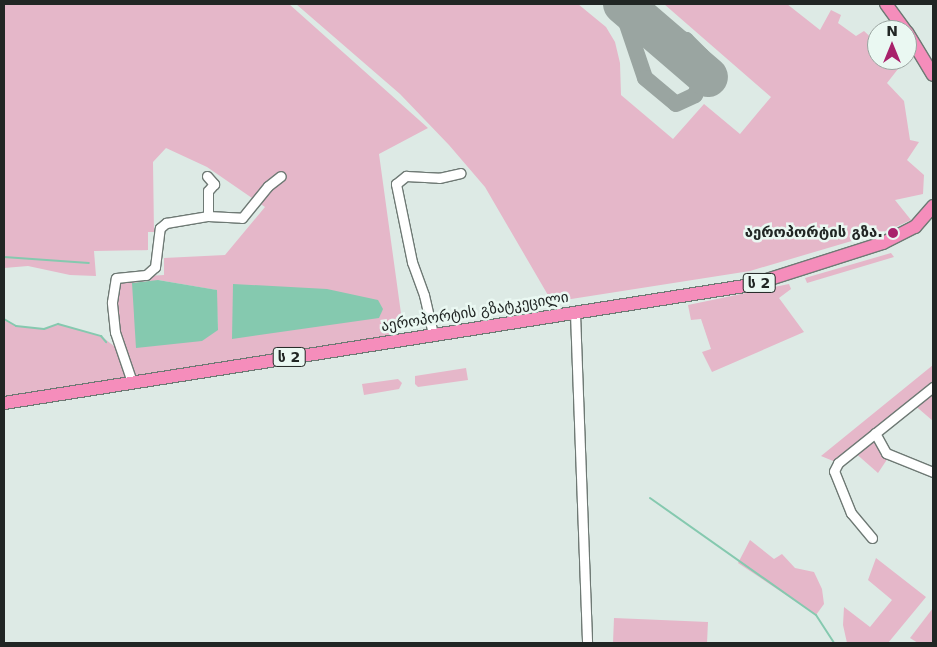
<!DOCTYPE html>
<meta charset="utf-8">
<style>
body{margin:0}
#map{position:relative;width:937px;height:647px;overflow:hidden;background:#ddeae5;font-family:"DejaVu Sans","Noto Sans Georgian",sans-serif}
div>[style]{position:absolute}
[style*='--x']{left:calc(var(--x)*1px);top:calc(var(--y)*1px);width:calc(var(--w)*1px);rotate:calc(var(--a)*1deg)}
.green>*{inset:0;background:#e5b7c9}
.water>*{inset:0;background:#85c9af}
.stream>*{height:2px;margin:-1px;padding:0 1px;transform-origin:1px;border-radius:1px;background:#85c9af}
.taxiway>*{height:16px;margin:-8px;padding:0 8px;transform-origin:8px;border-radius:8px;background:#9aa5a1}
.runway>*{height:40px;margin:-20px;padding:0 20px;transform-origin:20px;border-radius:20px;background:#9aa5a1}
.roads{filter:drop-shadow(1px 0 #6e7974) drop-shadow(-1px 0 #6e7974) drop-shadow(0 1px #6e7974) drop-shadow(0 -1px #6e7974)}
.minor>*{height:9px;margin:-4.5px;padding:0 4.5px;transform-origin:4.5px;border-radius:4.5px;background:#fff}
.highway>*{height:12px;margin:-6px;padding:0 6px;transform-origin:6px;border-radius:6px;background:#f58dbb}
.dots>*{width:14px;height:14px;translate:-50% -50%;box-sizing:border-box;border:2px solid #eaf8f2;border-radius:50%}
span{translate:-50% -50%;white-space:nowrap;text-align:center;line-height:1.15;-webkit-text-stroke:5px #eaf8f2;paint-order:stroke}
.shield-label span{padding:1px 4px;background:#eaf8f2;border:1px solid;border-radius:4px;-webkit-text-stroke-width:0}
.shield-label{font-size:14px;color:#212624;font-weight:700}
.poi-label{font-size:15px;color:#212624;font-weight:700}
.right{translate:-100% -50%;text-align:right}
.street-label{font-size:15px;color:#212624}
.frame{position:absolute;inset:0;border:5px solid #212624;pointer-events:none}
.north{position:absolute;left:867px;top:20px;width:50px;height:50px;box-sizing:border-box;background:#eaf8f2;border:1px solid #9aa4a0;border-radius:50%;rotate:0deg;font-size:14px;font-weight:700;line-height:20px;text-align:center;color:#212624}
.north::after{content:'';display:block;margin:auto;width:18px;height:22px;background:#a8226b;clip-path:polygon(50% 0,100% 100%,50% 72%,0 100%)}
</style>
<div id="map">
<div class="green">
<div style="clip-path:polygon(evenodd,4px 4px,289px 4px,428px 128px,379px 154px,403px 328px,385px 337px,4px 397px,4px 319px,16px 326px,44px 329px,58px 324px,101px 336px,123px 353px,115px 332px,116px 278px,164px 275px,164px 258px,225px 255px,265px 207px,207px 167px,166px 148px,153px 162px,154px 232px,148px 232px,148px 250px,94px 251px,96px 276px,70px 275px,28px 266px,4px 268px,4px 4px,158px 280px,216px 290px,218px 330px,158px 280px)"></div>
<div style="clip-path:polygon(296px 4px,578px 4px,606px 27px,615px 42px,620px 63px,621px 95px,673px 139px,704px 104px,740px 134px,771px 97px,664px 4px,787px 4px,820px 30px,831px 10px,841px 15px,838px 23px,856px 36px,864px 31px,877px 43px,877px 60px,889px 60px,898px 69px,887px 83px,904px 101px,910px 140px,919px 142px,907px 160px,924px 175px,923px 194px,895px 200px,911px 220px,889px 230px,750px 271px,552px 302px,485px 187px,449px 145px,400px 94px)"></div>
<div style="clip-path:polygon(891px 253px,894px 257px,807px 283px,805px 278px)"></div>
<div style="clip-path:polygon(789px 284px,791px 289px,779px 298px,804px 332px,712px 372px,702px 352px,711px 349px,701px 319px,691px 320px,688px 305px)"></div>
<div style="clip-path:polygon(933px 365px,933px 421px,912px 403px,875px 433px,890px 455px,878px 473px,853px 451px,838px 463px,821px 456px)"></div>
<div style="clip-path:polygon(466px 368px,468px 380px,418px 387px,415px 384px,415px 376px)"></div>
<div style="clip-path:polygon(398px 379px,402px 383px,399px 389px,364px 395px,362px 384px)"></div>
<div style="clip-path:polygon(750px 540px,774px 559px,782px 554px,795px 568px,814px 572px,822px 589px,824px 604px,816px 615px,738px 563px)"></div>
<div style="clip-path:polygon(876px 558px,926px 597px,888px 643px,847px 643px,843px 625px,844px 607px,870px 627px,892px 600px,868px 580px)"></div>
<div style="clip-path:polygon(933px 608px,933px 643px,918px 643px,910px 638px)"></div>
<div style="clip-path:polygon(614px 618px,708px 622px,707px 643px,613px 643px)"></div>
</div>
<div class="water">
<div style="clip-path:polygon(158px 280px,217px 290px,218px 330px,202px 341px,136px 348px,132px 283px)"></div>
<div style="clip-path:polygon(233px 284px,327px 289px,378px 300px,383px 309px,379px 318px,232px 339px)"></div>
</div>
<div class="stream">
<div style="--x:4;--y:257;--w:85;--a:4"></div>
<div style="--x:4;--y:319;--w:14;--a:30"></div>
<div style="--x:16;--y:326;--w:28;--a:6"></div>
<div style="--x:44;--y:329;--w:15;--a:-20"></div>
<div style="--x:58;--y:324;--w:45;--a:15.6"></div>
<div style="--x:101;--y:336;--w:8;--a:50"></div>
<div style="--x:650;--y:498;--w:203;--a:35.2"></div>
<div style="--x:816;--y:615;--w:33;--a:57"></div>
</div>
<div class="taxiway">
<div style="--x:620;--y:4;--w:78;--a:71.3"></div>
<div style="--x:645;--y:78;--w:40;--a:40"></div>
<div style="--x:676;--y:104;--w:21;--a:-25"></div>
<div style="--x:695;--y:95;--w:23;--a:-67"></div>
<div style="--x:704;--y:74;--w:18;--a:-96"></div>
<div style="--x:702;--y:56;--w:23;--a:-135"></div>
<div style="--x:686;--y:40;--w:24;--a:-175"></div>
</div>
<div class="runway">
<div style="--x:623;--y:4;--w:112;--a:40.7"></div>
</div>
<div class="roads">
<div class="minor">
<div style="--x:207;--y:176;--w:11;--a:49"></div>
<div style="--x:214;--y:184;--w:9;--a:131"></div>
<div style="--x:208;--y:191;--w:25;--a:90"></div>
<div style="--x:575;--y:313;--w:330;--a:87.9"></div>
<div style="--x:433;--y:334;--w:40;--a:-103"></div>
<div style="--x:424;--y:295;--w:35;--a:-110"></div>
<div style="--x:412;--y:262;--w:80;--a:-101.6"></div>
<div style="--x:396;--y:184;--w:13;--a:-39"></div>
<div style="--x:406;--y:176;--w:33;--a:3"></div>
<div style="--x:439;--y:178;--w:22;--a:-13"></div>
<div style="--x:132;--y:382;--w:53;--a:-108.8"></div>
<div style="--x:115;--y:332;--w:30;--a:-96"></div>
<div style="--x:112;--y:302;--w:24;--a:-81"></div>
<div style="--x:116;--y:278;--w:30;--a:-6"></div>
<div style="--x:146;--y:275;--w:12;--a:-42"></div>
<div style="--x:155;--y:267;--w:39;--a:-83"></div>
<div style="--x:160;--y:228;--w:8;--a:-40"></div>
<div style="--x:166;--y:223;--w:43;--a:-9.5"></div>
<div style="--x:208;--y:216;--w:34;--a:3"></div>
<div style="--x:242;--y:218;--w:41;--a:-50.9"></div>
<div style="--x:268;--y:186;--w:16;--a:-38"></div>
<div style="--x:875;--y:433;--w:23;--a:61"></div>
<div style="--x:886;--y:453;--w:51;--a:22"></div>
<div style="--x:872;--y:538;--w:33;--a:-130"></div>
<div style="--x:851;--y:513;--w:45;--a:-112"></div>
<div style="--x:834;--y:471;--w:9;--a:-63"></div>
<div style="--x:838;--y:463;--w:122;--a:-38.7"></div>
</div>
<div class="highway">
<div style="--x:886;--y:4;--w:32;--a:54"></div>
<div style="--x:907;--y:32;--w:50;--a:58.8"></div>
<div style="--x:4;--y:403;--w:756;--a:-8.98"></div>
<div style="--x:751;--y:285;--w:139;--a:-17.7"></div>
<div style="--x:883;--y:243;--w:36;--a:-27"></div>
<div style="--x:915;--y:227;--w:28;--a:-49"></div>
</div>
</div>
<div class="dots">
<div style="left:893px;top:233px;background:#a8226b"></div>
</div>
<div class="shield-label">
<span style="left:759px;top:283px">ს 2</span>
<span style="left:289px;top:357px">ს 2</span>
</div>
<div class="poi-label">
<span class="right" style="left:883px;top:233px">აეროპორტის გზა.</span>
</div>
<div class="street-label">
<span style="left:475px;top:312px;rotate:-9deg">აეროპორტის გზატკეცილი</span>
</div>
<div class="frame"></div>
<div class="north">N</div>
</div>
